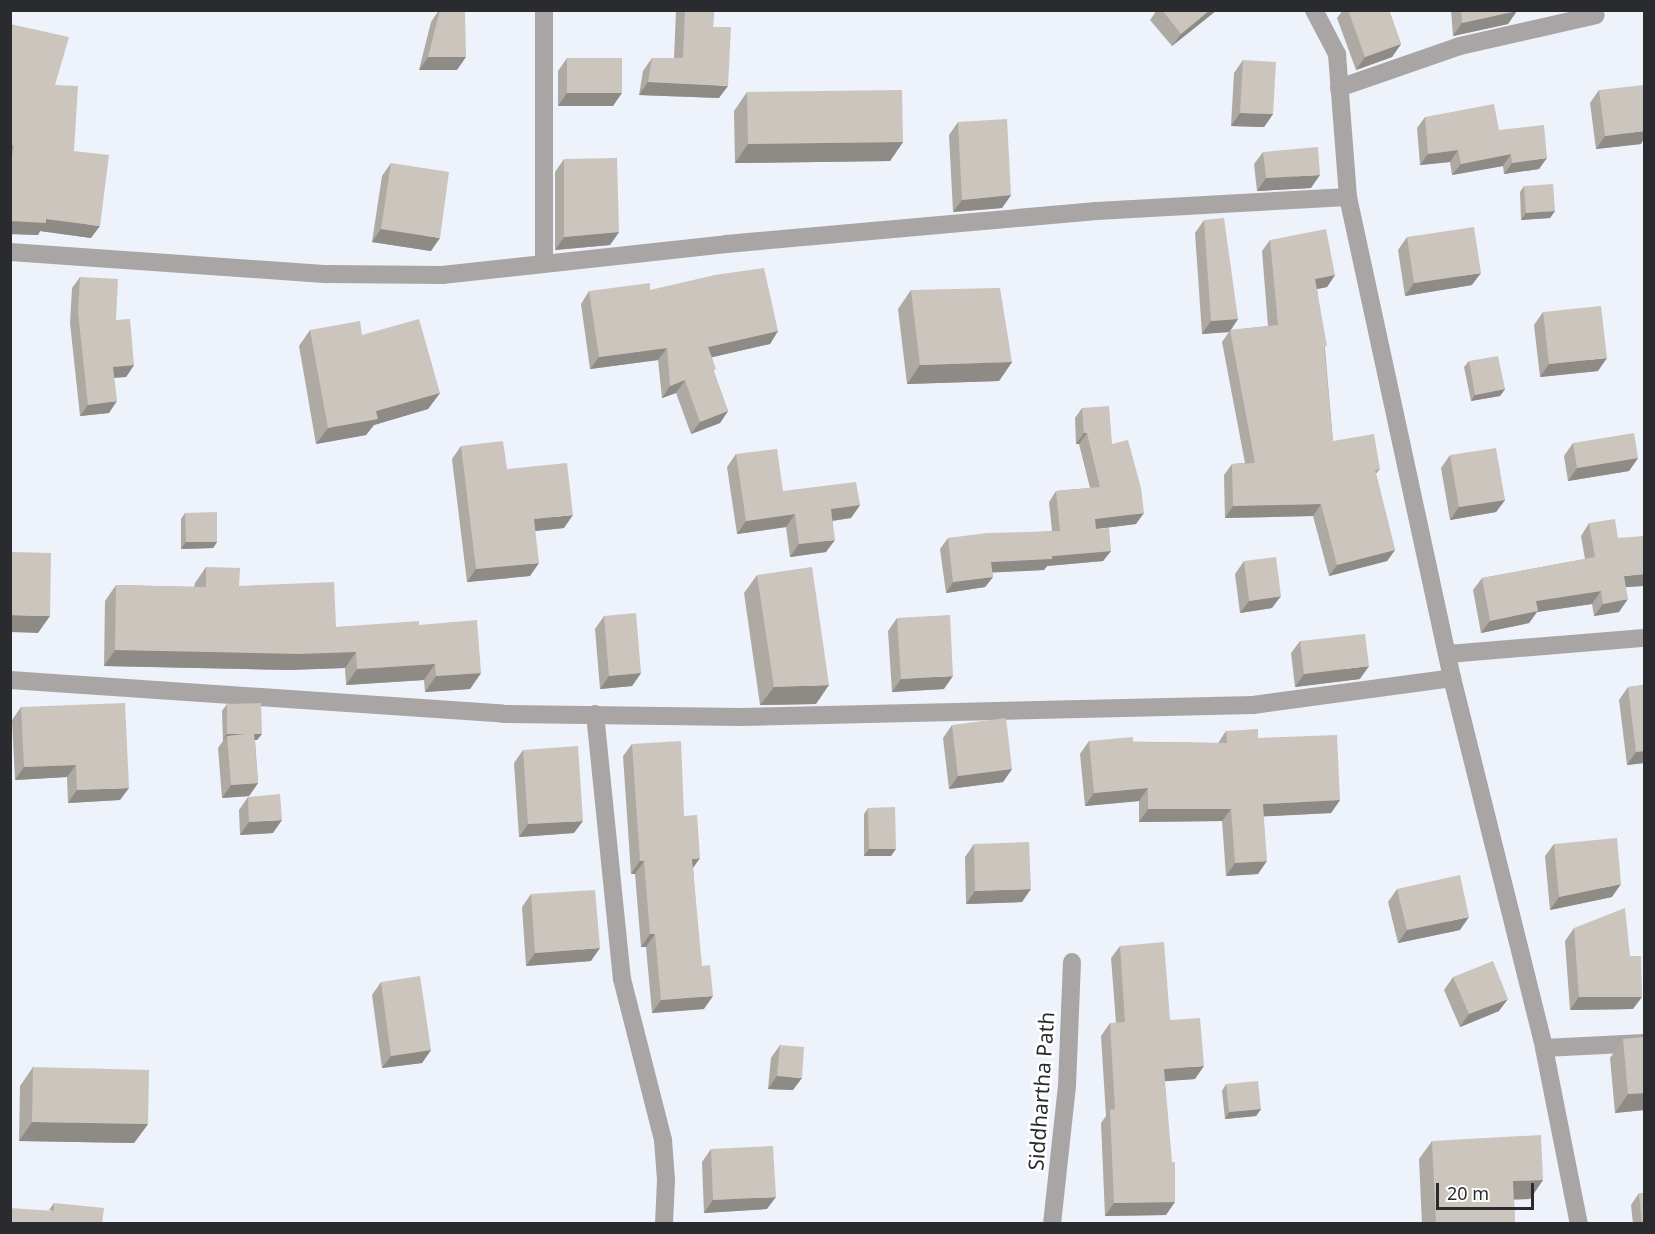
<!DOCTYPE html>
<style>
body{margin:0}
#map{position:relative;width:1655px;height:1234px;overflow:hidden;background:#eef2fa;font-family:"Noto Sans",sans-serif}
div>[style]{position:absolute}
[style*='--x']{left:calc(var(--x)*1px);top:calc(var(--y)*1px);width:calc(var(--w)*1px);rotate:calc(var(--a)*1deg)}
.minor>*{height:18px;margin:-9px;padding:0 9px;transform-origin:9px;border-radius:9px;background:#a9a5a5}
.wall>*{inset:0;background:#afa9a3}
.shaded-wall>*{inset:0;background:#8e8a85}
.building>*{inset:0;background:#cbc5be}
span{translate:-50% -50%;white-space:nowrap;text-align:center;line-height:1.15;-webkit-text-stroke:5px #fff;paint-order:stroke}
.street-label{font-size:21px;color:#2a2b2e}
.frame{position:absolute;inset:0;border:12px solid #2a2b2e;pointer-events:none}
.scale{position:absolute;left:1436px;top:1183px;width:98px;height:27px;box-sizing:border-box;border:3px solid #2a2b2e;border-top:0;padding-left:8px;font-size:18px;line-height:21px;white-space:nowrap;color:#2a2b2e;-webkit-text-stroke:4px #fff;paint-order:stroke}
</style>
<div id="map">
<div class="minor">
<div style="--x:1314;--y:10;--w:50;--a:62.4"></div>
<div style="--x:1337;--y:54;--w:143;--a:85.6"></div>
<div style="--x:1348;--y:197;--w:492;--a:77.8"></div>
<div style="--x:1452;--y:678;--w:381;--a:76"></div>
<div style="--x:1544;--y:1048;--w:179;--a:78.8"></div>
<div style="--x:1339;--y:88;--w:128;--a:-19.1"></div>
<div style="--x:1460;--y:46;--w:139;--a:-12.8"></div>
<div style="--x:10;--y:252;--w:318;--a:4"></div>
<div style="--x:327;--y:274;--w:115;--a:0.5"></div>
<div style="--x:442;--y:275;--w:286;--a:-6.2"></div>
<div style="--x:726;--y:244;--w:372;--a:-5.1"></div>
<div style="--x:1097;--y:211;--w:251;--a:-3.2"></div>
<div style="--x:544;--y:264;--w:254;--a:-90"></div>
<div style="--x:1448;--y:654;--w:197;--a:-4.7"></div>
<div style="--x:10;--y:680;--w:494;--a:3.9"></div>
<div style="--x:503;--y:714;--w:238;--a:0.7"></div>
<div style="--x:741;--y:717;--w:512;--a:-1.34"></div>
<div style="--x:1253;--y:705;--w:201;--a:-7.7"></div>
<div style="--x:595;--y:714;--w:266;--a:84.2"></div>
<div style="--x:622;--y:979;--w:166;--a:75.7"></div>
<div style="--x:663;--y:1140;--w:40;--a:85.7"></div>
<div style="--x:666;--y:1180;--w:44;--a:92.6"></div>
<div style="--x:1544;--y:1048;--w:100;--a:-2.9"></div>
<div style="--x:1052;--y:1224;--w:139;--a:-83.8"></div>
<div style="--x:1067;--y:1086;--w:124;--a:-87.7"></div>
</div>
<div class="wall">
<div style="clip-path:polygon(439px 10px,454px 10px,457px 70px,419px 70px,431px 22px)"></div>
<div style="clip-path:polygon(676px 10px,714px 10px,713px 27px,719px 98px,639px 95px,643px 71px,652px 58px,674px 58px)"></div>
<div style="clip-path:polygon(1157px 10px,1217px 10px,1172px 46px,1150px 20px)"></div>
<div style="clip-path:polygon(1343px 10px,1389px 10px,1401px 44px,1392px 57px,1356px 70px,1337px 18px)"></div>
<div style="clip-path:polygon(1451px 10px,1517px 10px,1508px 24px,1453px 36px)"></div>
<div style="clip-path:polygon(10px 24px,55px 85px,74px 151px,91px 238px,40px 231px,38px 235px,10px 234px)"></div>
<div style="clip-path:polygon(567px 58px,613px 106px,558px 106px,558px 71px)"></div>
<div style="clip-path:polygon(1243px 60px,1273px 114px,1264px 127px,1231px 126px,1234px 73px)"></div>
<div style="clip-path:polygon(1599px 90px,1641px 144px,1596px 149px,1590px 103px)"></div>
<div style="clip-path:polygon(747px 92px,903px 142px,890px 161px,735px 163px,734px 111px)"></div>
<div style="clip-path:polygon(1425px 117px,1499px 130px,1539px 169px,1504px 174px,1503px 166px,1452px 175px,1450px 162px,1420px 165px,1417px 128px)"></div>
<div style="clip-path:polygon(958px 122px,1011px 195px,1002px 208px,953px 212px,949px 135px)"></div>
<div style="clip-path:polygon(1263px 152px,1311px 188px,1257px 191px,1254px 164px)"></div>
<div style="clip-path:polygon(564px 159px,619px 232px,610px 245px,555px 250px,555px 172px)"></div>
<div style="clip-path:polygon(391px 163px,431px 251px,372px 242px,382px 176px)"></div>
<div style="clip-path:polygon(1524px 186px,1555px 211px,1550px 218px,1521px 220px,1520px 192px)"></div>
<div style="clip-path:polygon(1204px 220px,1238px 319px,1231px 330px,1268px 326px,1262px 251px,1270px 240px,1335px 275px,1327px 287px,1317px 289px,1325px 349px,1333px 441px,1380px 469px,1376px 474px,1395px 550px,1387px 561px,1329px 576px,1313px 516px,1225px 518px,1224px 475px,1232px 464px,1245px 463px,1222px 342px,1229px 332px,1202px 334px,1195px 233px)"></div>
<div style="clip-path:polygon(1407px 237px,1472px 285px,1405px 296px,1398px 250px)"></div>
<div style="clip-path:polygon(80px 277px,116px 320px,134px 365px,126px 377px,114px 378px,109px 413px,80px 416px,70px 323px,72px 288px)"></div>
<div style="clip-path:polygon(650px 290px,778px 331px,770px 344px,712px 357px,714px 372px,728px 411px,720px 423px,691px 434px,676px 393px,662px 398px,658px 360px,590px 369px,581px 304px,589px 291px)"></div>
<div style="clip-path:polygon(911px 290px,1012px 362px,999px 381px,907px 384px,898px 309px)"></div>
<div style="clip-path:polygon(1543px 312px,1598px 371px,1540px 377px,1534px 325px)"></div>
<div style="clip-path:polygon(310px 330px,362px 335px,440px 393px,428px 409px,374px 425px,366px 435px,316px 444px,299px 346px)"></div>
<div style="clip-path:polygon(1469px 361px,1505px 389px,1500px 396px,1471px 401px,1464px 367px)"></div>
<div style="clip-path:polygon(1082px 408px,1112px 444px,1136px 524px,1096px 529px,1111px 551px,1103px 561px,1047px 566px,1044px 570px,992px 572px,993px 577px,985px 587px,946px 593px,940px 549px,948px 538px,1052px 531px,1049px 502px,1056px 491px,1090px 488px,1079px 444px,1076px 444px,1075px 418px)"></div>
<div style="clip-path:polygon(1573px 443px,1638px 458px,1629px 471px,1568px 481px,1564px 456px)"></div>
<div style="clip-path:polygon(461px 446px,507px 469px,564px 528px,535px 531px,530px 576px,467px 582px,452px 459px)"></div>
<div style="clip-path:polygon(736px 454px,783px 491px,860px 505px,851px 518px,833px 521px,826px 552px,790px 557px,786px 527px,737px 534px,727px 467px)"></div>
<div style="clip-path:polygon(1450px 455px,1505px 500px,1496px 512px,1450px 520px,1441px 468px)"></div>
<div style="clip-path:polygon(185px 513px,217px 542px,213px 548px,181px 549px,181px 519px)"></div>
<div style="clip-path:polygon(1589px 523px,1626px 587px,1619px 612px,1594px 616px,1592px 604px,1537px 612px,1529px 623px,1481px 633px,1473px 590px,1482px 578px,1585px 559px,1581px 536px)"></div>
<div style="clip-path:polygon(1244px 561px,1272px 608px,1240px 613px,1235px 574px)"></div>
<div style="clip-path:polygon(206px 567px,239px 586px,336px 627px,419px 625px,481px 673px,470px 689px,425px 692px,424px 680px,346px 685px,345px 668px,288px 670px,104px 666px,105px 601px,116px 585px,194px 587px,195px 583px)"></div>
<div style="clip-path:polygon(757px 575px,816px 704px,760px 705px,744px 593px)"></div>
<div style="clip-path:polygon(604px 616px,641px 673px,632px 686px,600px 689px,595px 629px)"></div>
<div style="clip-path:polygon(897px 618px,944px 689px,892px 692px,888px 631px)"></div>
<div style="clip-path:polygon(1300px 641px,1360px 679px,1295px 687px,1291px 653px)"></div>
<div style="clip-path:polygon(1644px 685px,1644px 763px,1627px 765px,1619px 700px,1628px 687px)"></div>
<div style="clip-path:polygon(227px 704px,262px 734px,257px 740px,255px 740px,258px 783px,249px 796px,222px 798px,218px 748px,223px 741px,222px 711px)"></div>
<div style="clip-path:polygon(21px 707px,120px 800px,68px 803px,67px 777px,15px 780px,12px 720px)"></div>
<div style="clip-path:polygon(952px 725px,1012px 769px,1003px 782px,949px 789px,943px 738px)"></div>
<div style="clip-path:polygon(1226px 731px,1258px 738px,1340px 800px,1331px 813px,1264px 816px,1258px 874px,1226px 876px,1222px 821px,1139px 822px,1139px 801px,1085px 806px,1080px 754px,1089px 741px,1218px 743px)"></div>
<div style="clip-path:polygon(632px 744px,684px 816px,693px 868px,704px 1009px,652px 1013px,646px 947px,641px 947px,635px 874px,631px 874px,623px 756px)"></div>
<div style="clip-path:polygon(523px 750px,574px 833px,519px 837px,514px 763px)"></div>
<div style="clip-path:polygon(248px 797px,273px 833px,240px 835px,239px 810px)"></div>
<div style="clip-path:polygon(868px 808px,891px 856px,864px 856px,864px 814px)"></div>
<div style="clip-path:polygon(974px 844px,1022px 902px,966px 904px,965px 857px)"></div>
<div style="clip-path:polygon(1554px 844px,1612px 897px,1550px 910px,1545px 856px)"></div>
<div style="clip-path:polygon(1397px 889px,1460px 930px,1398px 943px,1388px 902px)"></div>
<div style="clip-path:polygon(531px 894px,591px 961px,526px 966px,522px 907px)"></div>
<div style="clip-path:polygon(1574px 928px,1633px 1009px,1570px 1010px,1565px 941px)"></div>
<div style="clip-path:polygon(1120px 946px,1170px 1020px,1195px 1079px,1165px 1081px,1166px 1215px,1105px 1216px,1101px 1123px,1106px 1116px,1101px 1036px,1110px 1023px,1116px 1023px,1111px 958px)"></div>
<div style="clip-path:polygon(1453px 977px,1499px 1011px,1460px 1027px,1444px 990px)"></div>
<div style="clip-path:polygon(381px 982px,431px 1050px,422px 1063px,382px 1068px,372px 995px)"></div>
<div style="clip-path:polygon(1623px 1039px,1644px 1110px,1615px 1113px,1610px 1058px)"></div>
<div style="clip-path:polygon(780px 1045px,793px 1090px,768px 1089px,771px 1058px)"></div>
<div style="clip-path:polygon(33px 1067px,148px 1124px,134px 1143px,19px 1141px,20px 1086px)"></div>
<div style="clip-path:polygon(1226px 1084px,1261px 1109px,1256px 1116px,1225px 1119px,1222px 1091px)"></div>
<div style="clip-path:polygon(1432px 1141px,1543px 1180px,1530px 1199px,1514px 1199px,1515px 1224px,1422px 1224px,1419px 1159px)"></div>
<div style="clip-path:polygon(711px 1149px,767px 1209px,704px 1213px,702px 1162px)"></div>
<div style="clip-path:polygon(1639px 1193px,1644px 1224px,1633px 1224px,1631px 1205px)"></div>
<div style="clip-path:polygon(54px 1203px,102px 1224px,49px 1210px)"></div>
</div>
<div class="shaded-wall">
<div style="clip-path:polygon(1210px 10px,1217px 10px,1172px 46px,1181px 34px)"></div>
<div style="clip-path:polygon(1517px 11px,1508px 24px,1453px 36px,1462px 23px)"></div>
<div style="clip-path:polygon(1401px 44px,1392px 57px,1356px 70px,1365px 57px)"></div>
<div style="clip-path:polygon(428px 57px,466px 57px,457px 70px,419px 70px)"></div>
<div style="clip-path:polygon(648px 82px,728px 86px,719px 98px,639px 95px)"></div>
<div style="clip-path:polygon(567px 93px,622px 93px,613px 106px,558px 106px)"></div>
<div style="clip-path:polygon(1240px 113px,1273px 114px,1264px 127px,1231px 126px)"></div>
<div style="clip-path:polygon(1644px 131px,1644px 139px,1641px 144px,1596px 149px,1605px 136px)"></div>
<div style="clip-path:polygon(903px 142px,890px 161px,735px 163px,748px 144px)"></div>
<div style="clip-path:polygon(1458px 150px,1450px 162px,1420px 165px,1428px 154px)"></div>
<div style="clip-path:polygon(1511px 154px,1503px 166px,1452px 175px,1461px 164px)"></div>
<div style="clip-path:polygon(1547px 158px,1539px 169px,1504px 174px,1512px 163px)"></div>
<div style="clip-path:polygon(1320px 175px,1311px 188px,1257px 191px,1266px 178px)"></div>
<div style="clip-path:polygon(1011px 195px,1002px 208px,953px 212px,962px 200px)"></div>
<div style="clip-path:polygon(1555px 211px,1550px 218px,1521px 220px,1526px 213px)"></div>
<div style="clip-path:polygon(46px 219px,100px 226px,91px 238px,40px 231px,38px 235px,10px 234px,10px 221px)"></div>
<div style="clip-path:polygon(381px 229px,440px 238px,431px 251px,372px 242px)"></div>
<div style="clip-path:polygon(619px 232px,610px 245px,555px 250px,564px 237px)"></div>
<div style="clip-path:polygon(1481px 273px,1472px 285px,1405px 296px,1414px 283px)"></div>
<div style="clip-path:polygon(1335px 275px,1327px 287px,1307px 291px,1315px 279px)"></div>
<div style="clip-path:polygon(1238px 319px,1229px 332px,1202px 334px,1211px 321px)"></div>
<div style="clip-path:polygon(778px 331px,770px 344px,700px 360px,708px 347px)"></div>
<div style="clip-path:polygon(667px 348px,658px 360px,590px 369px,599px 357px)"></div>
<div style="clip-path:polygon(1607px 358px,1598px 371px,1540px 377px,1549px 364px)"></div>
<div style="clip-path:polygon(1012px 362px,999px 381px,907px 384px,920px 365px)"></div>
<div style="clip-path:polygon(134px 365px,126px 377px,104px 378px,113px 367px)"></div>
<div style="clip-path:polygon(685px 380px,676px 393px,662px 398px,670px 386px)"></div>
<div style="clip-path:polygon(1505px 389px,1500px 396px,1471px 401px,1475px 395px)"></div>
<div style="clip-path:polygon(440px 393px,428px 409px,374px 425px,366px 435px,316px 444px,328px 428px,376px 411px)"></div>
<div style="clip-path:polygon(117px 401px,109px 413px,80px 416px,88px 405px)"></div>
<div style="clip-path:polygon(728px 411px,720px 423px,691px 434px,700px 422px)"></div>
<div style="clip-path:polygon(1084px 433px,1087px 433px,1079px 444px,1076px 444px)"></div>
<div style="clip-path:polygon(1638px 458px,1629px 471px,1568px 481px,1577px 468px)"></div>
<div style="clip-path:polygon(1505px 500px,1496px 512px,1450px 520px,1459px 507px)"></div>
<div style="clip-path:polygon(1321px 504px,1313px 516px,1225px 518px,1233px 506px)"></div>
<div style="clip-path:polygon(860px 505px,851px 518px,822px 522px,831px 509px)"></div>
<div style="clip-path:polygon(1144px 513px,1136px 524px,1088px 530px,1095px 519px)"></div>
<div style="clip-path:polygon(795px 514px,786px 527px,737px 534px,746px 521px)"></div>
<div style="clip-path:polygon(573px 515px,564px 528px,525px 532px,534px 519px)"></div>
<div style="clip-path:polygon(835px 540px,826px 552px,790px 557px,799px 544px)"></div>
<div style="clip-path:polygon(186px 542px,217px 542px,213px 548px,181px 549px)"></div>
<div style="clip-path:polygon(1395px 550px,1387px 561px,1329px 576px,1337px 565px)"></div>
<div style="clip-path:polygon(1111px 551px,1103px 561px,1047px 566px,1044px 570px,984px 573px,991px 562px)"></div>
<div style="clip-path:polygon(539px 563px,530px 576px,467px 582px,476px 569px)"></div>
<div style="clip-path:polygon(1644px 574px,1644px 586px,1615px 588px,1624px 576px)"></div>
<div style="clip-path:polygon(993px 577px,985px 587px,946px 593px,953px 582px)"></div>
<div style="clip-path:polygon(1601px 591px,1592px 604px,1537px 612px,1529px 623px,1481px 633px,1490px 621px,1536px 601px)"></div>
<div style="clip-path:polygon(1281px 596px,1272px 608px,1240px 613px,1249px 601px)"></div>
<div style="clip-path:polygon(1628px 599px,1619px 612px,1594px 616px,1603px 604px)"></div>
<div style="clip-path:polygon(10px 615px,50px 616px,38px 633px,10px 632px)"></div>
<div style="clip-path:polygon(115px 650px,356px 652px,345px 668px,288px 670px,104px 666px)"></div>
<div style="clip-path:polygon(435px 664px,424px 680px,346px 685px,357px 669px)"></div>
<div style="clip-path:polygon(1369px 666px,1360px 679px,1295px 687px,1304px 674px)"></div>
<div style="clip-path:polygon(481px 673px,470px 689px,425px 692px,436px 676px)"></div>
<div style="clip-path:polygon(641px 673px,632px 686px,600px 689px,609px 676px)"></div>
<div style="clip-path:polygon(953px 676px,944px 689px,892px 692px,901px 679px)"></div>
<div style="clip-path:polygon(829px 685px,816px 704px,760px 705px,774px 687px)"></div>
<div style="clip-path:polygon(227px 734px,262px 734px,257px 740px,227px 741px,227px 736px,222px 741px)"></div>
<div style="clip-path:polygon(1644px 751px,1644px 763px,1627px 765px,1636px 752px)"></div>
<div style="clip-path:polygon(76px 765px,67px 777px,15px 780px,24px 767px)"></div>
<div style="clip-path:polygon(1012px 769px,1003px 782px,949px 789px,958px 776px)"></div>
<div style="clip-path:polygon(258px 783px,249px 796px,222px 798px,231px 785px)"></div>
<div style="clip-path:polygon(129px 788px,120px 800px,68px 803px,77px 790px)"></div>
<div style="clip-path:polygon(1148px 788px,1139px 801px,1085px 806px,1094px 793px)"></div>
<div style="clip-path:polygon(1340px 800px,1331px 813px,1254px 817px,1263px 804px)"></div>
<div style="clip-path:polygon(1148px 809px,1231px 809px,1222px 821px,1139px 822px)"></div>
<div style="clip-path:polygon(282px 820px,273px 833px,240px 835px,249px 822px)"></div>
<div style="clip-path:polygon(583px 821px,574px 833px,519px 837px,528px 824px)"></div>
<div style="clip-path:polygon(869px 849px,896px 849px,891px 856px,864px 856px)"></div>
<div style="clip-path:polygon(700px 858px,691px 871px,692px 859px)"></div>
<div style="clip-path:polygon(640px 861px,644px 861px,635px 874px,631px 874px)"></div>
<div style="clip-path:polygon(1267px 861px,1258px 874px,1226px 876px,1235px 863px)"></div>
<div style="clip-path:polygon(1621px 884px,1612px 897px,1550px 910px,1559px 897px)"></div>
<div style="clip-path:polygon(1031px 889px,1022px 902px,966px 904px,975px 891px)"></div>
<div style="clip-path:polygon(1469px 917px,1460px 930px,1398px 943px,1407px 930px)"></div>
<div style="clip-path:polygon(650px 934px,655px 934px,646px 947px,641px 947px)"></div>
<div style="clip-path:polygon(600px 948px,591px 961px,526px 966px,535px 953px)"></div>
<div style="clip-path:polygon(713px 996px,704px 1009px,652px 1013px,661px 1000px)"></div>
<div style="clip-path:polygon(1579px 997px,1642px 997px,1633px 1009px,1570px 1010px)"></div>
<div style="clip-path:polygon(1508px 999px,1499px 1011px,1460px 1027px,1469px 1014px)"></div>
<div style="clip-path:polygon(431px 1050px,422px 1063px,382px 1068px,391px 1056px)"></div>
<div style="clip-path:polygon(1204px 1066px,1195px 1079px,1155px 1082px,1164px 1069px)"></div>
<div style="clip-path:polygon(777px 1076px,802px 1078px,793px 1090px,768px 1089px)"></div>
<div style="clip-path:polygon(1644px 1093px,1644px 1110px,1615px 1113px,1628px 1094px)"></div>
<div style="clip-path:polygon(1261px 1109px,1256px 1116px,1225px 1119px,1229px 1112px)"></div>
<div style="clip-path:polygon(32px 1122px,148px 1124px,134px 1143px,19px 1141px)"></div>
<div style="clip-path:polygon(1543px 1180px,1530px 1199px,1500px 1200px,1513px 1181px)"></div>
<div style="clip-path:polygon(776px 1197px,767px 1209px,704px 1213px,713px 1200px)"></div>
<div style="clip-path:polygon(1175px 1202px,1166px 1215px,1105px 1216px,1114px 1203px)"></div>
</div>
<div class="building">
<div style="clip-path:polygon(440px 10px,454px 10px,465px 12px,466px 57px,428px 57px)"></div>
<div style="clip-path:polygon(685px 10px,714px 10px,713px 27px,731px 27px,728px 86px,648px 82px,652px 58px,683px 58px)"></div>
<div style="clip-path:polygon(1162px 10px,1210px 10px,1181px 34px)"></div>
<div style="clip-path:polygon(1348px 10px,1389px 10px,1401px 44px,1365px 57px)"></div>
<div style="clip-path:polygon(1461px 10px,1517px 10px,1517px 11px,1462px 23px)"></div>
<div style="clip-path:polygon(10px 24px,69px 37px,55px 85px,78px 86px,74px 151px,109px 155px,100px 226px,46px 219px,46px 223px,10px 221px,10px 169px,14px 145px,10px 145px)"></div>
<div style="clip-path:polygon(567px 58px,622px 58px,622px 93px,567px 93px)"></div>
<div style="clip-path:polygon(1243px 60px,1276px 62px,1273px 114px,1240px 113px)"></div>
<div style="clip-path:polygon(1644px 85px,1644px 131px,1605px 136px,1599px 90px)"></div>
<div style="clip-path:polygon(902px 90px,903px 142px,748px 144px,747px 92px)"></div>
<div style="clip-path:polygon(1494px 104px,1499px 130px,1544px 125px,1547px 158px,1512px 163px,1511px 154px,1461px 164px,1458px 150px,1428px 154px,1425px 117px)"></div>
<div style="clip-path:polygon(1007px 119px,1011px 195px,962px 200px,958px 122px)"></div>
<div style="clip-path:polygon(1318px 147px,1320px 175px,1266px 178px,1263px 152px)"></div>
<div style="clip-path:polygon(617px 158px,619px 232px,564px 237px,564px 159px)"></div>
<div style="clip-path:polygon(391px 163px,449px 172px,440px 238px,381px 229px)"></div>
<div style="clip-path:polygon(1553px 184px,1555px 211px,1526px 213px,1524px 186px)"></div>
<div style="clip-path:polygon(1224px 218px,1238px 319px,1211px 321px,1204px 220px)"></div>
<div style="clip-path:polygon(1474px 227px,1481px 273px,1414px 283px,1407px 237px)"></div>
<div style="clip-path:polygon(1326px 229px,1335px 275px,1315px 279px,1327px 346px,1324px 347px,1333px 441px,1374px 434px,1380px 469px,1375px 470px,1395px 550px,1337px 565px,1321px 504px,1233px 506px,1232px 464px,1255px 463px,1230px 330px,1278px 325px,1270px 240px)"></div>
<div style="clip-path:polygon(764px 268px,778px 331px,708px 347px,716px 369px,713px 370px,728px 411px,700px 422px,685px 380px,670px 386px,667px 348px,599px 357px,589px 291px,650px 283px,650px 290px,715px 275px)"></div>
<div style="clip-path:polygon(80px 277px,118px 279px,116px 320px,130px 319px,134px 365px,113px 367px,117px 401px,88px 405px,78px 312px)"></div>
<div style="clip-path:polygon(1000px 288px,1012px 362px,920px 365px,911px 290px)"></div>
<div style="clip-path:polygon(1601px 306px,1607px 358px,1549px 364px,1543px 312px)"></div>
<div style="clip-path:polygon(419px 319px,440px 393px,376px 411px,378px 419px,328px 428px,310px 330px,360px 321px,362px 335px)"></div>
<div style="clip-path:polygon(1498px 356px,1505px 389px,1475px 395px,1469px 361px)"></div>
<div style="clip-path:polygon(1109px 406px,1112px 444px,1128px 440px,1141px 488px,1144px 513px,1095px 519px,1096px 529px,1109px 528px,1111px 551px,1052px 556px,1052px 559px,991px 562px,993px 577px,953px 582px,948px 538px,987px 533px,1060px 531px,1056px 491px,1100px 487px,1087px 433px,1084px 433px,1082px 408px)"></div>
<div style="clip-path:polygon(1634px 433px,1638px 458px,1577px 468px,1573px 443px)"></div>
<div style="clip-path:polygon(503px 441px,507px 469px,567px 463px,573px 515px,534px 519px,539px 563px,476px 569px,461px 446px)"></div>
<div style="clip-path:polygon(1496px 448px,1505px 500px,1459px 507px,1450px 455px)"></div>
<div style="clip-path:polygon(777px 449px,783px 491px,856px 482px,860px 505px,831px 509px,835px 540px,799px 544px,795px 514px,746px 521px,736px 454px)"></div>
<div style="clip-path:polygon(217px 512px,217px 542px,186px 542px,185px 513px)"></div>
<div style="clip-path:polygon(1615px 519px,1618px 538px,1644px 536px,1644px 574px,1624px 576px,1628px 599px,1603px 604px,1601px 591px,1536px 601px,1538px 611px,1490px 621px,1482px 578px,1595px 557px,1589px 523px)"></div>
<div style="clip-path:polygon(10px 552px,51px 553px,50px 616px,10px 615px)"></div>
<div style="clip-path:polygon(1276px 557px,1281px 596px,1249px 601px,1244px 561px)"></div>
<div style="clip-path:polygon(206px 567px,240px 568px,239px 586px,334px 582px,336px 627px,419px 621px,419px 625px,477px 620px,481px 673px,436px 676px,435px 664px,357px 669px,356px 652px,299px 654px,115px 650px,116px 585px,206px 587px)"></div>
<div style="clip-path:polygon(812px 567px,829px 685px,774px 687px,757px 575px)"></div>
<div style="clip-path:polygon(636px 613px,641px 673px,609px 676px,604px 616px)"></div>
<div style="clip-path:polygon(950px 615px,953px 676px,901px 679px,897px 618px)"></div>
<div style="clip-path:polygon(1365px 634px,1369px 666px,1304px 674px,1300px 641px)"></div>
<div style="clip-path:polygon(1644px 685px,1644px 751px,1636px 752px,1628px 687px)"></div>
<div style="clip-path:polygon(125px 703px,129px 788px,77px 790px,76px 765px,24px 767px,21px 707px)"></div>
<div style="clip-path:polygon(261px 703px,262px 734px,227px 734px,227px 704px)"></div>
<div style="clip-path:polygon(1006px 718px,1012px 769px,958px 776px,952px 725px)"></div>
<div style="clip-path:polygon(1258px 729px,1258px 738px,1337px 735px,1340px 800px,1263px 804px,1267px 861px,1235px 863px,1231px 809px,1148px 809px,1148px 788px,1094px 793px,1089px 741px,1133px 737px,1133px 742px,1227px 743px,1226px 731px)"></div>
<div style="clip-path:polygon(254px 733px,258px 783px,231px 785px,227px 736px)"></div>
<div style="clip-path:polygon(681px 741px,684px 816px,697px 815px,700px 858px,692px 859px,702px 966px,710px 965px,713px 996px,661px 1000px,655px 934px,650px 934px,644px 861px,640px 861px,632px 744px)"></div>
<div style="clip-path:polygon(578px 746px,583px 821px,528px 824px,523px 750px)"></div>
<div style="clip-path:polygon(280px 794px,282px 820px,249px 822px,248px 797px)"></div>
<div style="clip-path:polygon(895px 807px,896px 849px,869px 849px,868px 808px)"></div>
<div style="clip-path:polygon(1617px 838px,1621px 884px,1559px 897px,1554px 844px)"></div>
<div style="clip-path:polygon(1029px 842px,1031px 889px,975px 891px,974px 844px)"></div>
<div style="clip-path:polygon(1460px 875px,1469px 917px,1407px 930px,1397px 889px)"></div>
<div style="clip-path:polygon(595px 890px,600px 948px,535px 953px,531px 894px)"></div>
<div style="clip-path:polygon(1625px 908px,1630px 956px,1641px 956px,1642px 997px,1579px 997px,1574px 928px)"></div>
<div style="clip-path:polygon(1164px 942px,1170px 1020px,1200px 1018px,1204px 1066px,1164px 1069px,1172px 1162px,1175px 1162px,1175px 1202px,1114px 1203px,1110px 1110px,1115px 1109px,1110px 1023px,1125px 1022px,1120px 946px)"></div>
<div style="clip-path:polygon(1493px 961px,1508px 999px,1469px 1014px,1453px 977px)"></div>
<div style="clip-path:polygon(420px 976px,431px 1050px,391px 1056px,381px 982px)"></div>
<div style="clip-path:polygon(1644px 1037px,1644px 1093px,1628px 1094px,1623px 1039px)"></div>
<div style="clip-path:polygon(780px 1045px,804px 1047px,802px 1078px,777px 1076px)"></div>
<div style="clip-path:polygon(33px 1067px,149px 1070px,148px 1124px,32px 1122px)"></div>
<div style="clip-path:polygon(1258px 1081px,1261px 1109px,1229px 1112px,1226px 1084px)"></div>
<div style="clip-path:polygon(1541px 1135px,1543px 1180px,1513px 1181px,1515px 1224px,1436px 1224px,1432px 1141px)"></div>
<div style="clip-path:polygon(773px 1146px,776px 1197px,713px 1200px,711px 1149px)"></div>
<div style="clip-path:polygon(1639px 1193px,1644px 1193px,1644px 1224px,1642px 1224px)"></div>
<div style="clip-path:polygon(54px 1203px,104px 1208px,102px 1224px,10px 1224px,10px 1208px,54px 1211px)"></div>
</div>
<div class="street-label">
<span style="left:1041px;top:1091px;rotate:-86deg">Siddhartha Path</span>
</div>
<div class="frame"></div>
<div class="scale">20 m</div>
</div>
